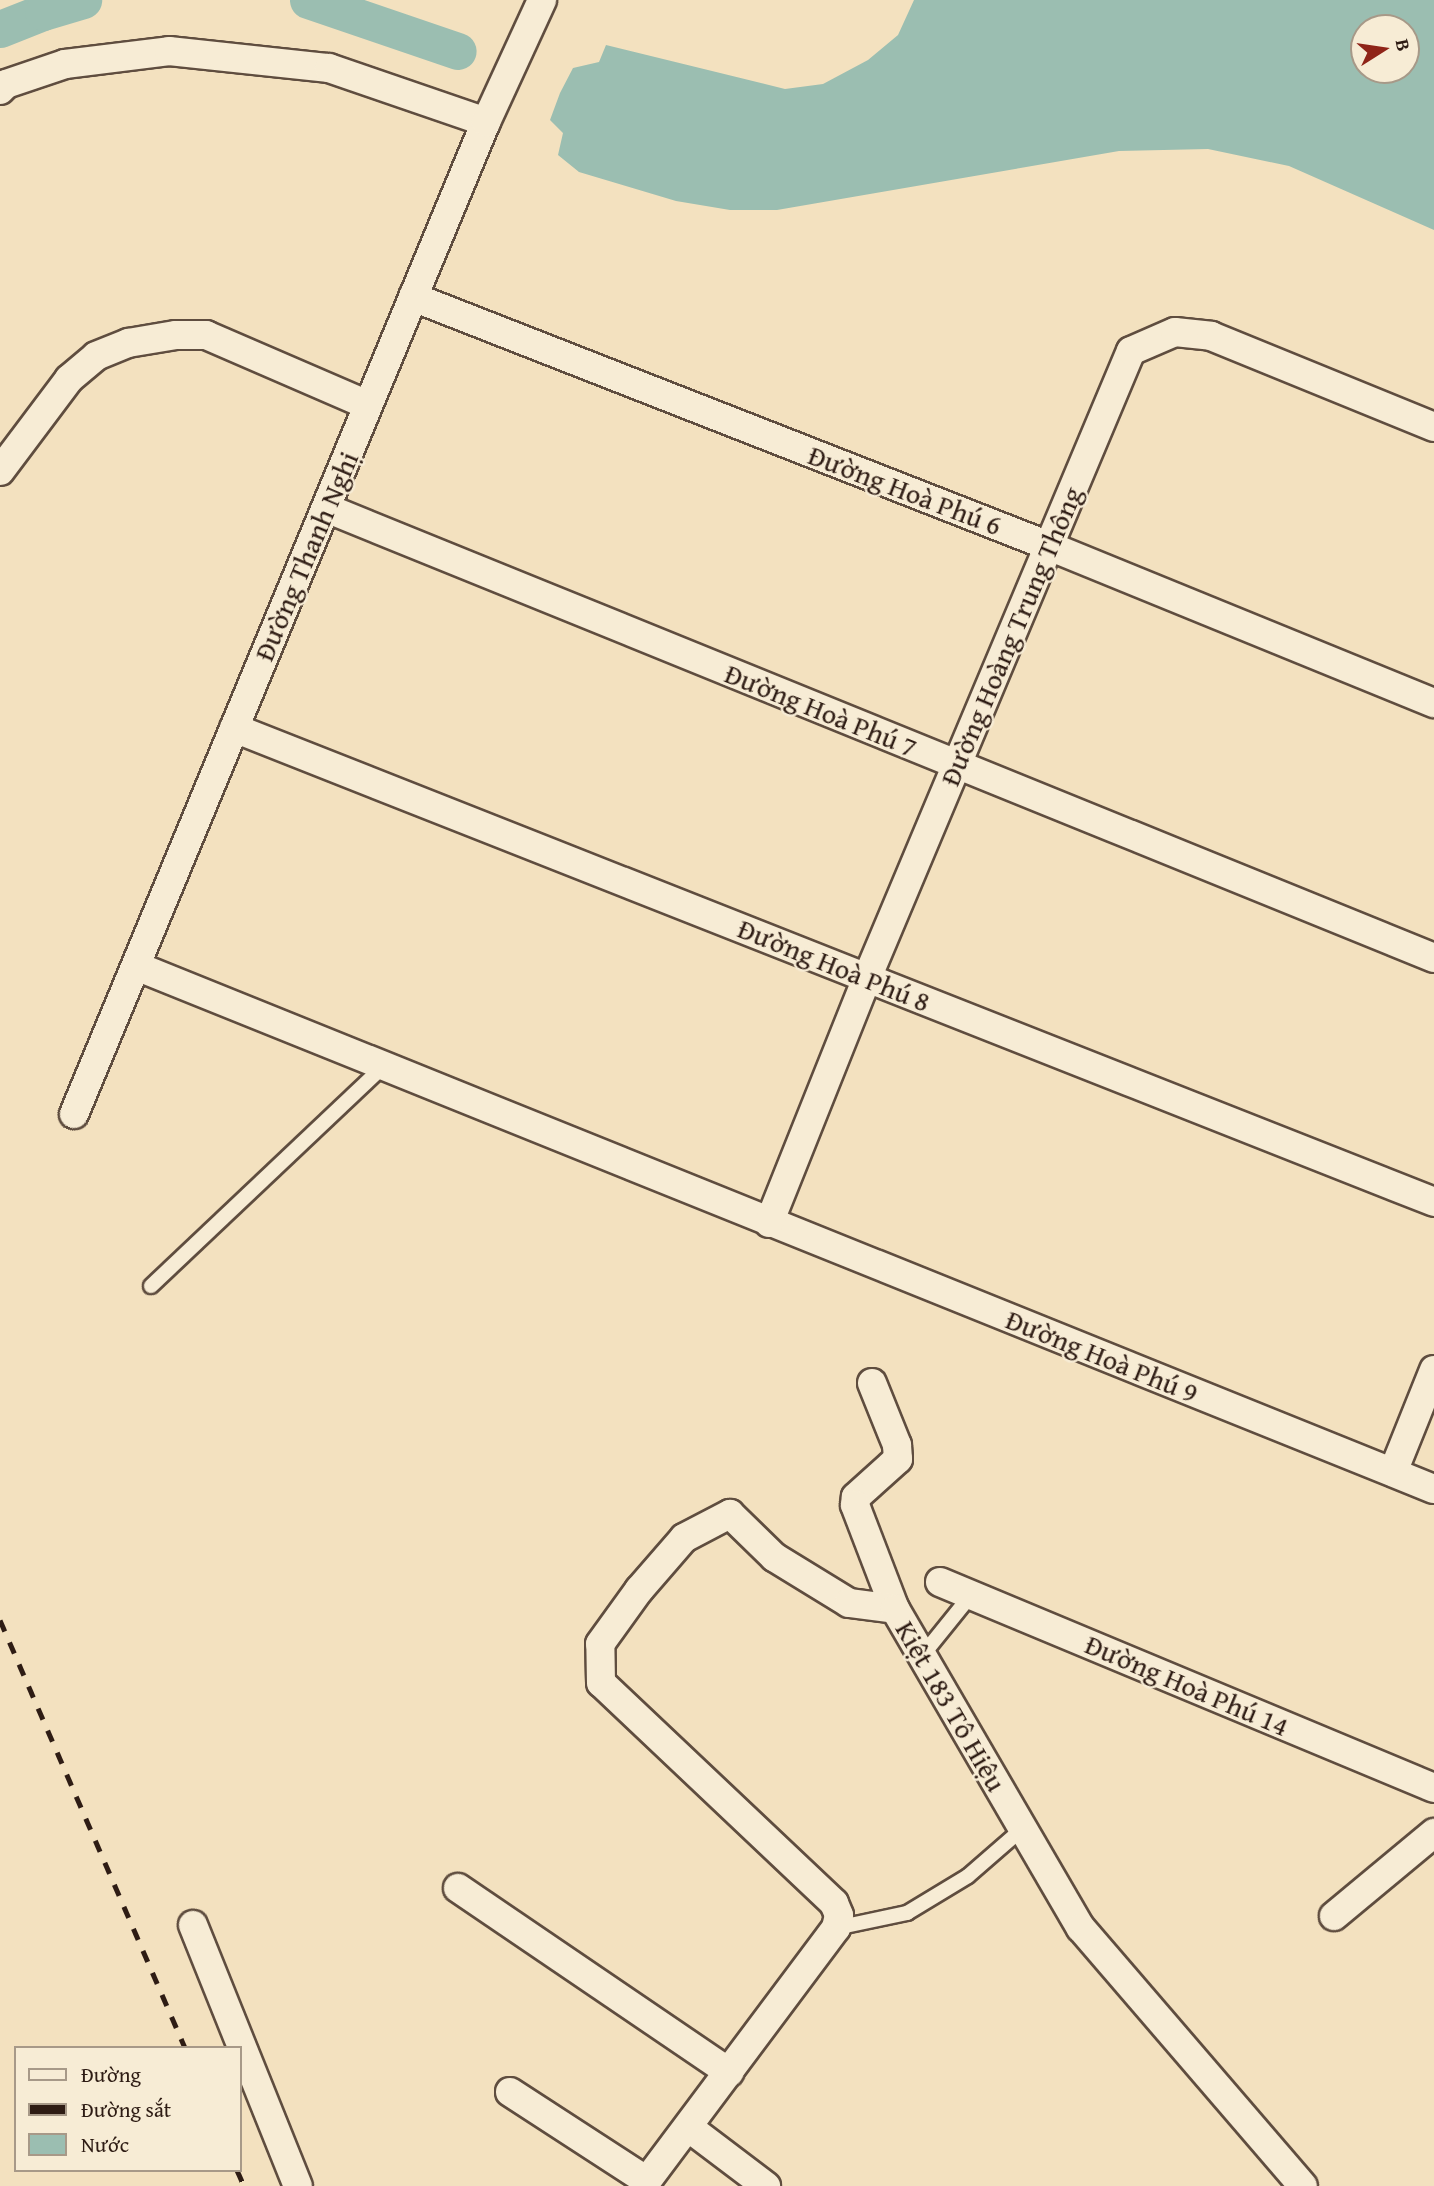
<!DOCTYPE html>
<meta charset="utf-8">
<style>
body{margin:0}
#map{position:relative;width:1434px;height:2186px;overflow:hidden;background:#f3e1bf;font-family:"Gentium Book Plus",serif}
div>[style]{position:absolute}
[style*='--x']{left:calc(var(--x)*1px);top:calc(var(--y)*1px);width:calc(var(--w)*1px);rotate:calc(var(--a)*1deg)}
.water>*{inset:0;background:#9bbeb1}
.canal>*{height:37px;margin:-18.5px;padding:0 18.5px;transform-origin:18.5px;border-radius:18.5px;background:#9bbeb1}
.roads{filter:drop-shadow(2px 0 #5f4d3f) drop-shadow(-2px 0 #5f4d3f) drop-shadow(0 2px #5f4d3f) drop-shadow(0 -2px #5f4d3f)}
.lane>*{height:14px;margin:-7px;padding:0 7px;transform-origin:7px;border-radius:7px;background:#f7ecd5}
.street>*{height:28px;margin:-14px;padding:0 14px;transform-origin:14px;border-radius:14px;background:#f7ecd5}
.rail>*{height:5px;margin-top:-2.5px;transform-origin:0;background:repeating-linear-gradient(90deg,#2e1c14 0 12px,transparent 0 24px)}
span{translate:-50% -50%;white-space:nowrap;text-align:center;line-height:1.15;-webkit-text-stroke:5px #f7ecd5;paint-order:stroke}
.street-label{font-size:28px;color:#2e1c14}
.legend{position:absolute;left:14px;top:2046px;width:228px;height:126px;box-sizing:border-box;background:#f7ecd5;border:2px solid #a79988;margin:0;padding:9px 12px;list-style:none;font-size:21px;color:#2e1c14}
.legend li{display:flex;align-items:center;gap:14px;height:35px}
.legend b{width:35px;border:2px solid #a79988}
.north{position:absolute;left:1350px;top:14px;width:70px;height:70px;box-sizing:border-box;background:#f7ecd5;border:2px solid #a79988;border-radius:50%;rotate:78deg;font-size:19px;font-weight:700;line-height:28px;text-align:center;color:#2e1c14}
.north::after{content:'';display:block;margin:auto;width:24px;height:32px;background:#8f2418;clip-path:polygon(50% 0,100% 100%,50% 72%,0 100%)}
</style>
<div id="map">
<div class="water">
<div style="clip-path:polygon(evenodd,914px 0,1434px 0,1434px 230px,1289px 166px,1208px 149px,1119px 151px,777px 210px,730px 210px,676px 201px,579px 172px,558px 155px,563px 133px,550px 120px,560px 93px,573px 68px,599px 62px,606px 45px,785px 89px,823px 84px,868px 60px,898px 35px,914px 0,1364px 28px,1406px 28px,1406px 70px,1364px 70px,1364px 28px)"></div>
</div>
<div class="canal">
<div style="--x:308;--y:0;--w:158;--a:18.8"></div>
<div style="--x:0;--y:29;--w:46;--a:-21.6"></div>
<div style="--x:43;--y:12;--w:42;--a:-16.7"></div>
</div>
<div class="roads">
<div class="lane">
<div style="--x:151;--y:1286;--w:320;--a:-43.4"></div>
<div style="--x:921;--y:1657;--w:80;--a:-51.1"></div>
<div style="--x:836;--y:1928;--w:73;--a:-11.9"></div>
<div style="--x:907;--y:1913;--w:71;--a:-31.2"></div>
<div style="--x:968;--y:1876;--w:72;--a:-41"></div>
</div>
<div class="street">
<div style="--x:0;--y:90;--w:8;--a:-45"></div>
<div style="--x:6;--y:84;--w:62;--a:-18.7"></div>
<div style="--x:65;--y:64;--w:105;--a:-7.1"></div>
<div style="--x:169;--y:51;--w:161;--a:6.1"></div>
<div style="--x:329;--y:68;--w:166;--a:19"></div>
<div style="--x:413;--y:297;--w:683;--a:21.38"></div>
<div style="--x:1049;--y:546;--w:416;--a:22.2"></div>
<div style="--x:0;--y:471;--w:115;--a:-53.1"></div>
<div style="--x:69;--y:379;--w:35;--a:-40"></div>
<div style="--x:96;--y:356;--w:35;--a:-22"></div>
<div style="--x:128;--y:343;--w:49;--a:-9.5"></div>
<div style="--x:176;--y:335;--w:30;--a:0"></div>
<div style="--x:206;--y:335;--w:176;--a:23.4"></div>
<div style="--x:326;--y:508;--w:1196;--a:22.1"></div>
<div style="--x:234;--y:728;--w:1290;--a:21.55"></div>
<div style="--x:136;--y:966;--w:1399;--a:21.95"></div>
<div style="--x:74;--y:1114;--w:1074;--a:-67.45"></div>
<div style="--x:486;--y:122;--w:134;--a:-65.3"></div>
<div style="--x:769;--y:1223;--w:264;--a:-68.2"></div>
<div style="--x:867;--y:978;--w:680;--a:-67.17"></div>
<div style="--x:1131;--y:351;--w:48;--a:-23.4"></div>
<div style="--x:1175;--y:332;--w:36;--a:6"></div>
<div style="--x:1211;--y:336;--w:241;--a:22.2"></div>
<div style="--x:872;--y:1383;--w:67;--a:68"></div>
<div style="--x:897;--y:1445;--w:14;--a:86"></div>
<div style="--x:898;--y:1459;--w:57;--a:137.9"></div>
<div style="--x:856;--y:1497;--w:8;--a:97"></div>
<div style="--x:855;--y:1505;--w:111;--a:69"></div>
<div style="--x:1393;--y:1472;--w:110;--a:-68.1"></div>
<div style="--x:940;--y:1582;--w:535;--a:22.64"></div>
<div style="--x:458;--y:1888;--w:328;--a:34.2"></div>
<div style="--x:1334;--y:1916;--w:130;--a:-39.7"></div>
<div style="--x:193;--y:1925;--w:281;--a:68.1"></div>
<div style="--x:510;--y:2092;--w:163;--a:33"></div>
<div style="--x:688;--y:2127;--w:98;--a:37.1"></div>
<div style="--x:643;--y:2186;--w:322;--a:-53.2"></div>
<div style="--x:836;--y:1928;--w:13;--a:-77"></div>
<div style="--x:839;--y:1915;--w:13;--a:-113"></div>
<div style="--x:834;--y:1903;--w:320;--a:-136.6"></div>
<div style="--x:601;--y:1683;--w:39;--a:-91"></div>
<div style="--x:600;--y:1644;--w:67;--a:-54.2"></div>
<div style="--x:639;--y:1590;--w:69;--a:-49.1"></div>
<div style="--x:684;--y:1538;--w:52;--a:-27.6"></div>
<div style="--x:730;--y:1514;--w:62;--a:44.3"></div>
<div style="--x:774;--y:1557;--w:88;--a:31.5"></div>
<div style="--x:849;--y:1603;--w:46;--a:7.4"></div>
<div style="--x:895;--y:1609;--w:369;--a:59.8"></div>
<div style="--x:1081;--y:1928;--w:340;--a:49.3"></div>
</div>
</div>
<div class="rail">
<div style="--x:0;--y:1620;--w:466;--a:66.6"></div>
<div style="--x:237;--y:2170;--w:17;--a:66"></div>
</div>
<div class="street-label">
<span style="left:905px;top:490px;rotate:21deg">Đường Hoà Phú 6</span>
<span style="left:306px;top:556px;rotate:-67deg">Đường Thanh Nghị</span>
<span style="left:1011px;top:636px;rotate:-67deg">Đường Hoàng Trung Thông</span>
<span style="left:821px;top:710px;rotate:22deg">Đường Hoà Phú 7</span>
<span style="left:834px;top:965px;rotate:22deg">Đường Hoà Phú 8</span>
<span style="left:1102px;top:1356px;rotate:22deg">Đường Hoà Phú 9</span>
<span style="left:1187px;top:1685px;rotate:23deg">Đường Hoà Phú 14</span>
<span style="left:951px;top:1706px;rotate:60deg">Kiệt 183 Tô Hiệu</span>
</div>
<ul class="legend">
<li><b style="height:9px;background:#f7ecd5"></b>Đường</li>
<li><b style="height:9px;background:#2e1c14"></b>Đường sắt</li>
<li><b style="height:19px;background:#9bbeb1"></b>Nước</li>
</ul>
<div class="north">B</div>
</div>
